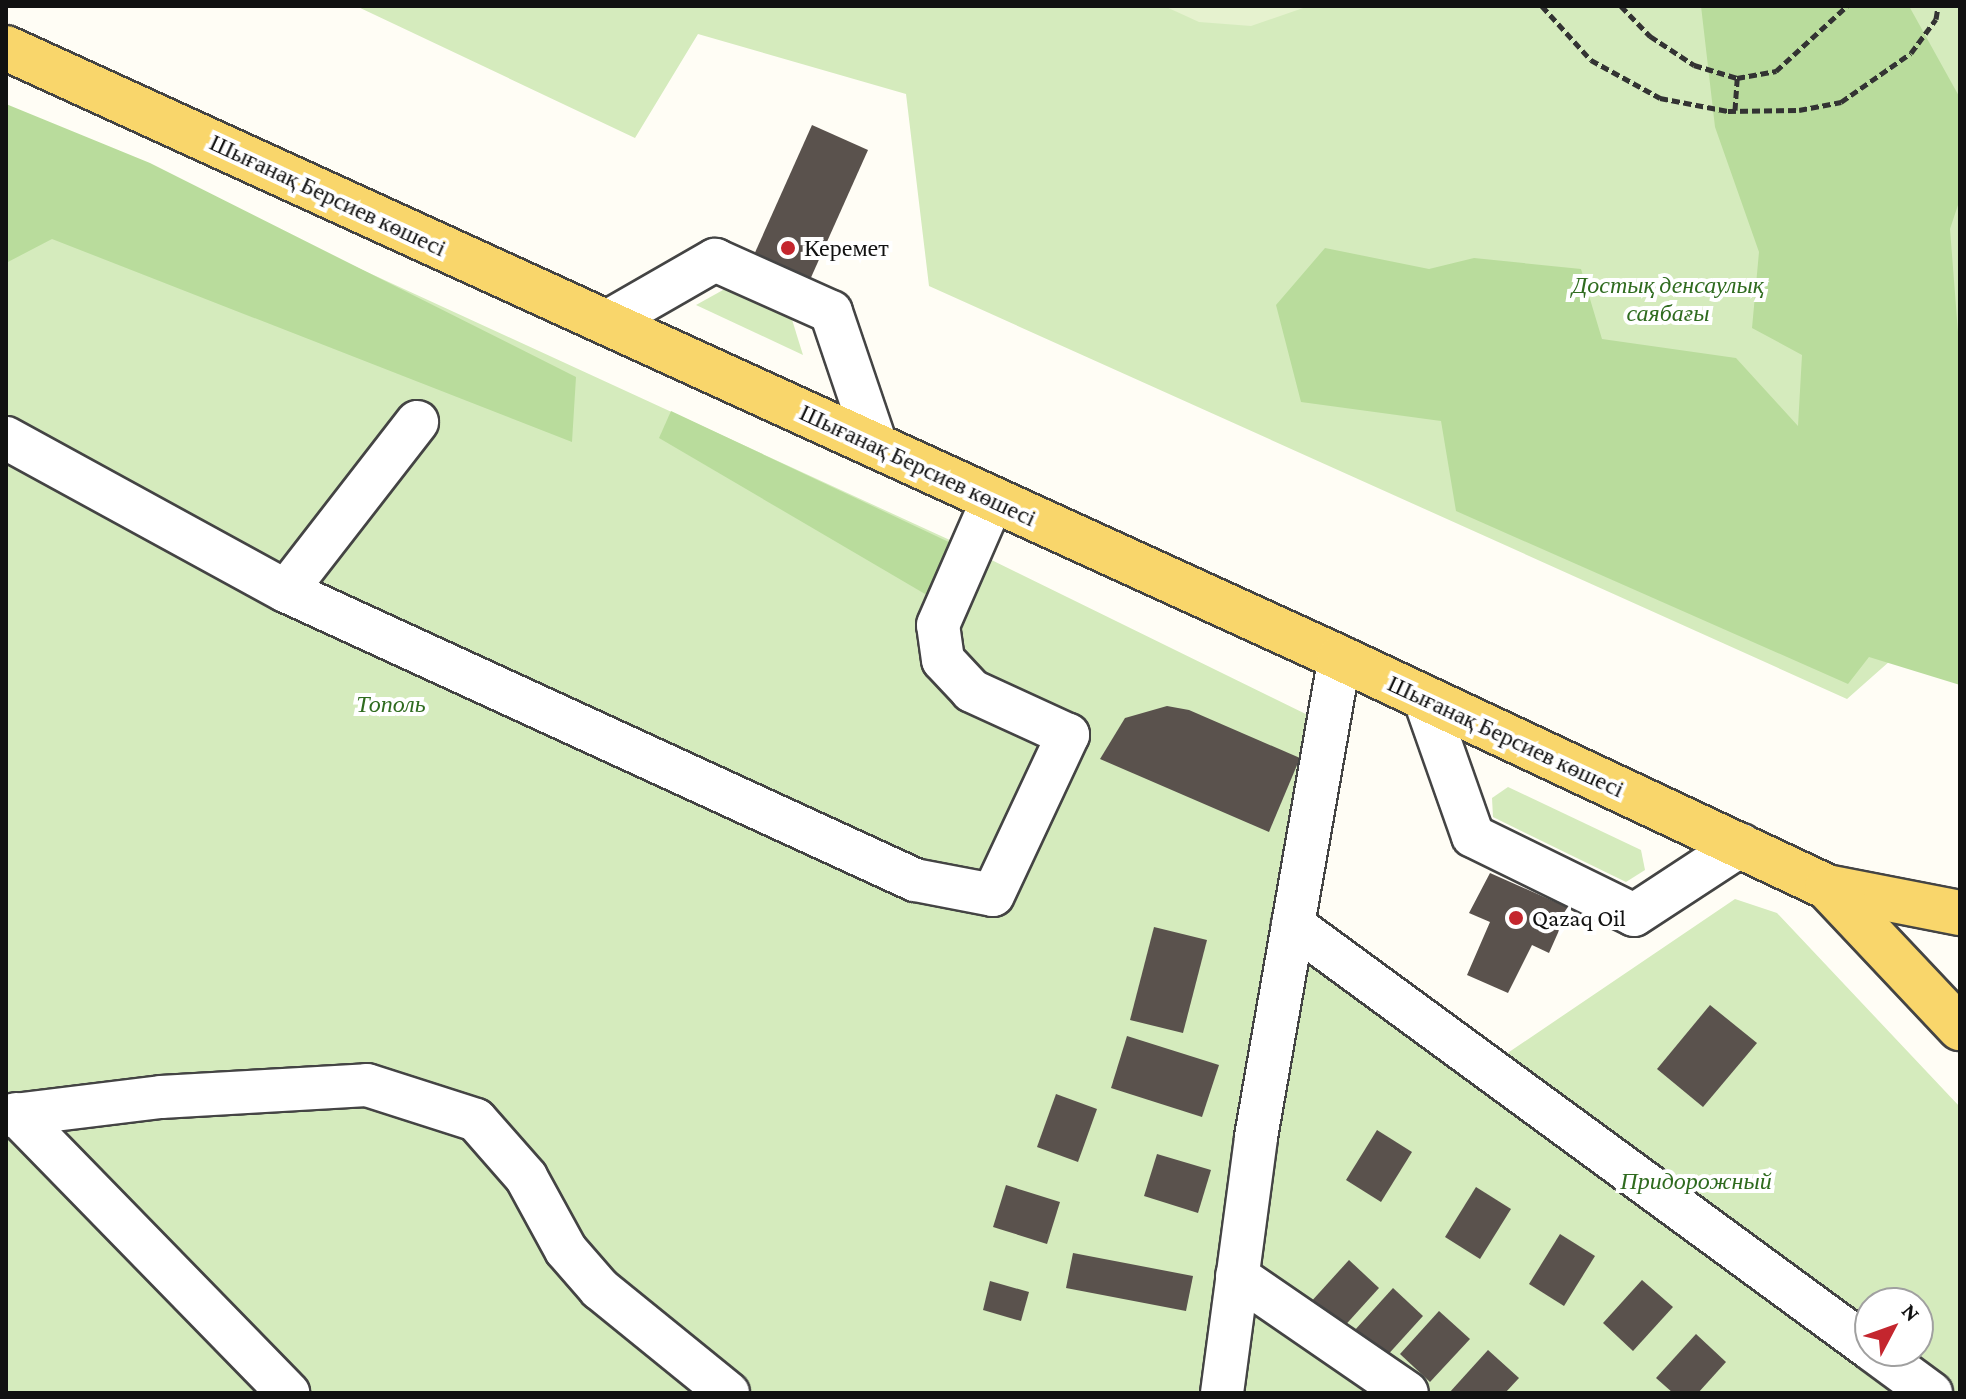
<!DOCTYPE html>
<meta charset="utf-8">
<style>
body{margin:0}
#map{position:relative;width:1966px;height:1399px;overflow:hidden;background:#fffdf5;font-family:"Crimson Pro",serif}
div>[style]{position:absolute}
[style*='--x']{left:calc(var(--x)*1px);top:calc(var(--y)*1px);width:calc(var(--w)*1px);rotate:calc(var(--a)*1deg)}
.green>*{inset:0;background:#d5ebbd}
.forest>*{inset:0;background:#b9dc9c}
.pitch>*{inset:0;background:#e6f2cf}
.building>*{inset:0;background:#5a524d}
.path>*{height:5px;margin-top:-2.5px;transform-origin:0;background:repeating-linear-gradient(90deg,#333 0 8px,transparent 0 12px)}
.roads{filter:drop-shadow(2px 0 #444) drop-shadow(-2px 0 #444) drop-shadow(0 2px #444) drop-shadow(0 -2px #444)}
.minor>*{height:42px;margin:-21px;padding:0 21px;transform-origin:21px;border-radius:21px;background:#fff}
.major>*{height:44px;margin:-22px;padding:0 22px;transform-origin:22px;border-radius:22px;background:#f9d66b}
.dots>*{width:22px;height:22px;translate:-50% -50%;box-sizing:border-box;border:4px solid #fff;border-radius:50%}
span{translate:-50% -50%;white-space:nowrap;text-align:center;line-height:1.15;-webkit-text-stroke:8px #fff;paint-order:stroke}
.street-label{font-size:24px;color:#111}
.poi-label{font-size:24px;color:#111}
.left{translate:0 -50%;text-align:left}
.park-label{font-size:24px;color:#2f6b1f;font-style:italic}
.frame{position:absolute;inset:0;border:8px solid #111;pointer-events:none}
.north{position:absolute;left:1854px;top:1287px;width:80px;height:80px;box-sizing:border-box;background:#fff;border:2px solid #a0a0a0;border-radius:50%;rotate:49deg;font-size:22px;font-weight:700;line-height:32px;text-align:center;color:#111}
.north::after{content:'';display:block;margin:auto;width:28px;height:36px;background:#c4262e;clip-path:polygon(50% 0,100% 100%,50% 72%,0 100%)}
</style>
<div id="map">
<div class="green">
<div style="clip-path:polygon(356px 6px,1960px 6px,1960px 599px,1847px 699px,929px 286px,906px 94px,698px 34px,635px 138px)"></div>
<div style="clip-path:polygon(evenodd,6px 106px,965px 547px,1320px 721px,1295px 920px,1487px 1067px,1735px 899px,1777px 913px,1960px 1107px,1960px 1393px,6px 1393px,6px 106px,1870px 1303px,1918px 1303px,1918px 1351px,1870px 1351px,1870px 1303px)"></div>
<div style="clip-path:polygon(732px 285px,789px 310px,803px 355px,696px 305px)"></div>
<div style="clip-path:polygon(1508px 787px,1641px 850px,1645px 870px,1626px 882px,1493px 817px,1492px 798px)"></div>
</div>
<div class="forest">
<div style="clip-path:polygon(1701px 6px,1909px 6px,1960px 98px,1960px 199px,1950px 229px,1960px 358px,1960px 685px,1869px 657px,1848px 684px,1456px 511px,1441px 421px,1301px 402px,1276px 305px,1325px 248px,1429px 269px,1474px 258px,1581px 269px,1602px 339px,1736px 358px,1798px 426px,1802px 355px,1752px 328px,1759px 252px,1715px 127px)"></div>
<div style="clip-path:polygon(6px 104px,150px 163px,576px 377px,572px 442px,52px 239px,6px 263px)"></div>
<div style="clip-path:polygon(671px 411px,953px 544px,937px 601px,659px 438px)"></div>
</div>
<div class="pitch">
<div style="clip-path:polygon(1164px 6px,1309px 6px,1251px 26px,1199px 22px)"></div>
</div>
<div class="building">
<div style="clip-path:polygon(812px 125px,868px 150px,809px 282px,753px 257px)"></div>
<div style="clip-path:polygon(1167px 706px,1189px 710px,1300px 758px,1269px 832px,1100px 759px,1125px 718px)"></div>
<div style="clip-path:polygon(1490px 873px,1569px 908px,1549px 953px,1532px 945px,1508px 993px,1467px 975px,1490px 922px,1469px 913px)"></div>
<div style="clip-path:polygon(1154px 927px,1207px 940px,1183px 1033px,1130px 1020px)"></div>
<div style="clip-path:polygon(1710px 1005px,1757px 1043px,1703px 1107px,1657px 1069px)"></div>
<div style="clip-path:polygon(1127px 1036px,1219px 1065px,1202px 1117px,1111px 1088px)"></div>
<div style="clip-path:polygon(1056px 1094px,1097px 1109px,1078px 1162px,1037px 1147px)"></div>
<div style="clip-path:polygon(1377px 1130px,1412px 1152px,1381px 1202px,1346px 1180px)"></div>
<div style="clip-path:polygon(1157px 1154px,1211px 1170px,1198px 1213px,1144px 1196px)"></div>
<div style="clip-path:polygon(1006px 1185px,1060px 1202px,1047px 1244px,993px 1227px)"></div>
<div style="clip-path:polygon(1476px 1187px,1511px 1209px,1480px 1259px,1445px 1237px)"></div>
<div style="clip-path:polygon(1560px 1234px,1595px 1256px,1564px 1306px,1529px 1284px)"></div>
<div style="clip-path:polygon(1073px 1253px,1193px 1276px,1186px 1311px,1066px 1288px)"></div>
<div style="clip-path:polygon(1349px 1260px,1379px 1288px,1340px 1331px,1309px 1304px)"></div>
<div style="clip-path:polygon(1642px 1280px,1673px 1307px,1633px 1351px,1603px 1323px)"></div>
<div style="clip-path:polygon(990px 1281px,1029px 1292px,1021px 1321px,983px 1310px)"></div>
<div style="clip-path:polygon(1393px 1288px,1423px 1316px,1384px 1359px,1354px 1331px)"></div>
<div style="clip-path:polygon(1439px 1311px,1470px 1339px,1430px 1382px,1400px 1354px)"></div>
<div style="clip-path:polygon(1696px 1334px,1726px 1362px,1698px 1393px,1673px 1393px,1656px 1378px)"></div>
<div style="clip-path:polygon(1488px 1350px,1519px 1378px,1505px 1393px,1449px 1393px)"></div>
</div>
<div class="path">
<div style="--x:1542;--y:6;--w:73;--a:47.8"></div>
<div style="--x:1591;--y:60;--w:79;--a:28.8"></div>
<div style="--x:1660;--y:98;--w:69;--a:10.8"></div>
<div style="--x:1728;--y:111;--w:71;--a:-0.8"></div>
<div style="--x:1799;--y:110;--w:43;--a:-10.8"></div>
<div style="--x:1841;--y:102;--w:85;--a:-35"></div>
<div style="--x:1911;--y:53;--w:42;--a:-53.7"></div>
<div style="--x:1936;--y:19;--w:13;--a:-81"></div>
<div style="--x:1621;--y:6;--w:42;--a:46"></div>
<div style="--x:1650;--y:36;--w:53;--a:33.4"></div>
<div style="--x:1694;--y:65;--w:45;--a:16.8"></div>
<div style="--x:1737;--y:78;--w:40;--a:-10"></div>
<div style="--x:1776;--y:71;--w:96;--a:-42.5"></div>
<div style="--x:1735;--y:110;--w:32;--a:-86"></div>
</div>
<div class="roads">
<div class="minor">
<div style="--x:607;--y:322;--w:125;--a:-29.9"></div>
<div style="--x:715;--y:260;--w:127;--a:24.1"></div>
<div style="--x:831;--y:312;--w:140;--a:71.3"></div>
<div style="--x:6;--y:438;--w:319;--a:28.7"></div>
<div style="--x:286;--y:591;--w:214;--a:-52.2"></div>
<div style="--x:286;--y:591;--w:692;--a:24.68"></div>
<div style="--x:915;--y:880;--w:79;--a:10.9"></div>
<div style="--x:993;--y:895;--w:177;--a:-64.9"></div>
<div style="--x:1068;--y:735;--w:106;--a:-155.4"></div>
<div style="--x:972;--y:691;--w:42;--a:-133.1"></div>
<div style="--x:943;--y:660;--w:35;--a:-98"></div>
<div style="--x:938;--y:625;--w:137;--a:-66.4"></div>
<div style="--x:1424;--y:697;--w:147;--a:70.6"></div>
<div style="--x:1473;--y:836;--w:179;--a:26.1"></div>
<div style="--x:1634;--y:915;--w:128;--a:-33.2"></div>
<div style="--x:1293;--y:925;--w:715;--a:36.25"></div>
<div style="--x:16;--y:1114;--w:390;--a:45.7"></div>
<div style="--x:6;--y:1116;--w:156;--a:-7"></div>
<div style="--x:161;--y:1097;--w:206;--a:-3.3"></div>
<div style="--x:367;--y:1085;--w:114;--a:17.8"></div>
<div style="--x:476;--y:1120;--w:76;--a:48.7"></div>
<div style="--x:526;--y:1177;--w:83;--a:61.3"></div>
<div style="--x:566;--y:1250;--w:52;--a:48.9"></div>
<div style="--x:600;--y:1289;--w:165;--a:39.1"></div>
<div style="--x:1237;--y:1276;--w:206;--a:34.5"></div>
<div style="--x:1874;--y:1351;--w:71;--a:36.4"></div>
<div style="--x:1222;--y:1393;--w:258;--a:-82.4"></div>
<div style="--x:1256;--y:1137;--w:486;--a:-80.1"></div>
</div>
<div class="major">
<div style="--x:6;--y:48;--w:1467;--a:24.57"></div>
<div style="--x:1340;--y:658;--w:538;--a:25.18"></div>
<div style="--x:1827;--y:887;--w:136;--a:11.1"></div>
<div style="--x:1827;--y:887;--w:194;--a:46.7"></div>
</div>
</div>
<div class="dots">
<div style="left:788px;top:248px;background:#c4262e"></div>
<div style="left:1516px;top:918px;background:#c4262e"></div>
</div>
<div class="street-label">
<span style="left:328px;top:195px;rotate:25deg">Шығанақ Берсиев көшесі</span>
<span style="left:918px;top:465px;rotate:25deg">Шығанақ Берсиев көшесі</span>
<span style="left:1506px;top:736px;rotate:25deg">Шығанақ Берсиев көшесі</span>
</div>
<div class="poi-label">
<span class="left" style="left:804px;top:248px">Керемет</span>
<span class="left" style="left:1532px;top:918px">Qazaq Oil</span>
</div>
<div class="park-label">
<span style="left:1668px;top:299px">Достық денсаулық<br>саябағы</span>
<span style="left:391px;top:704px">Тополь</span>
<span style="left:1696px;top:1181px">Придорожный</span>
</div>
<div class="frame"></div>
<div class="north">N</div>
</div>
